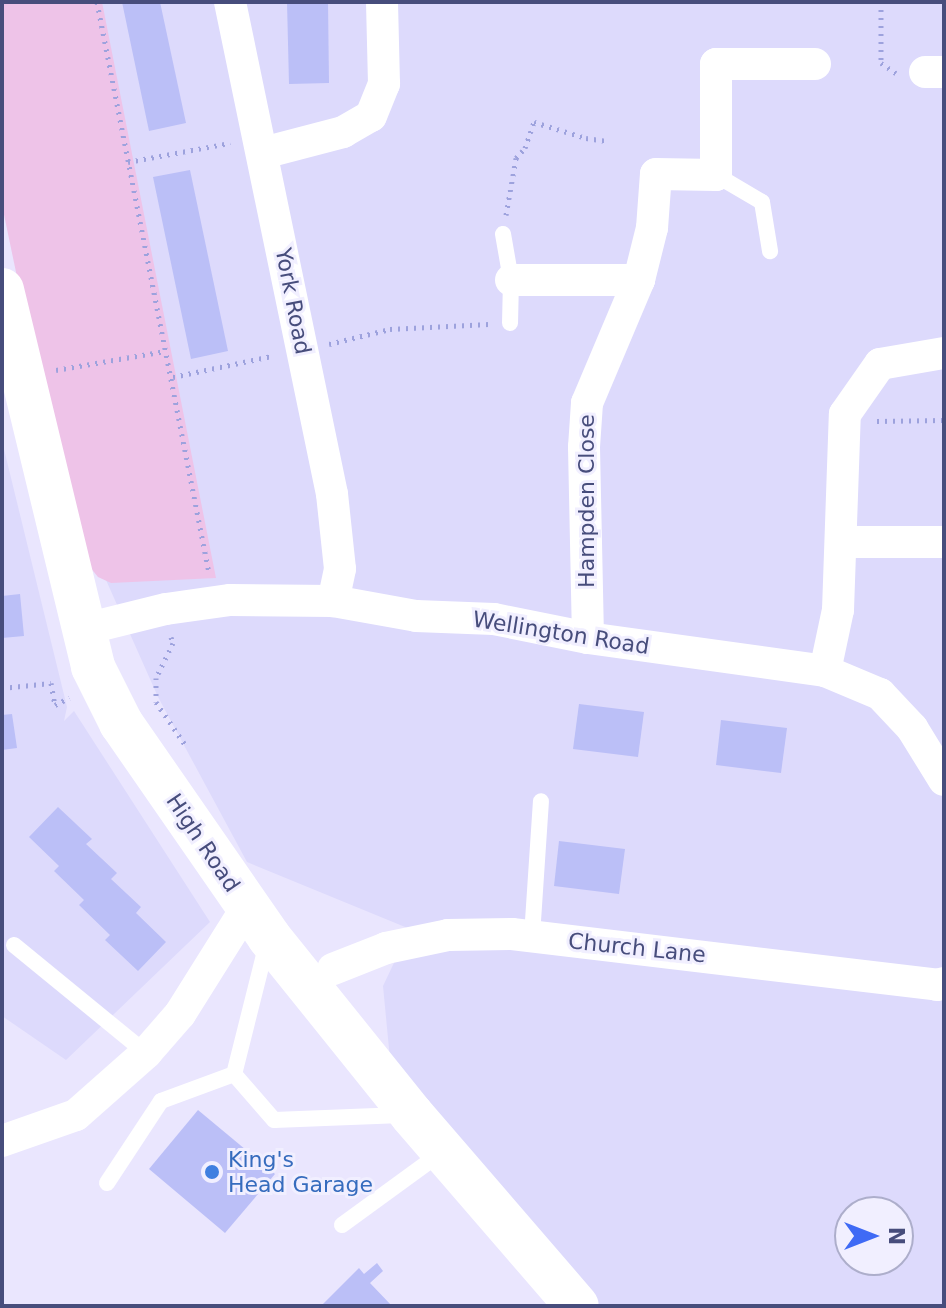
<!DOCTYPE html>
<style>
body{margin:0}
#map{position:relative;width:946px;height:1308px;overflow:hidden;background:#eae6fe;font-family:"DejaVu Sans",sans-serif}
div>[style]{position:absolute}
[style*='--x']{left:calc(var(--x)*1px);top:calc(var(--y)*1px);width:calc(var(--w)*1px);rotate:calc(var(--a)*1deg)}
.residential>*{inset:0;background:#dddafc}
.green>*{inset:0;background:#eec3e8}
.building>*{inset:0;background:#bbbff7}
.path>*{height:5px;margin-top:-2.5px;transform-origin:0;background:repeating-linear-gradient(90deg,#9da2dd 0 2px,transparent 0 8px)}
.service>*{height:16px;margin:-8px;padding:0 8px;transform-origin:8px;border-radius:8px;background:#fff}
.minor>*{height:32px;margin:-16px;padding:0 16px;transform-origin:16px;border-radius:16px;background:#fff}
.secondary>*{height:44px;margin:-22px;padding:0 22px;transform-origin:22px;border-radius:22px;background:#fff}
.dots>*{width:22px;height:22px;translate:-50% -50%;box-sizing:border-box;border:4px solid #f1efff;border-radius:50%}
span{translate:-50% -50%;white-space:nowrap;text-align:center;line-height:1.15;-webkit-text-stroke:6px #f1efff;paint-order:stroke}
.street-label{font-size:22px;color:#474d7c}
.shop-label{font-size:22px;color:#366cbe}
.left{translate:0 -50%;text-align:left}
.frame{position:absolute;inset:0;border:4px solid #474d7c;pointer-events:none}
.north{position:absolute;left:834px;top:1196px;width:80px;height:80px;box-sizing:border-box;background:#f1efff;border:2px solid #adaecb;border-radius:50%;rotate:90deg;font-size:22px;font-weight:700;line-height:32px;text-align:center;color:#474d7c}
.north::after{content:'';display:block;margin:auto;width:28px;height:36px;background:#3f6af5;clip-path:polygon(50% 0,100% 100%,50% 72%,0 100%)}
</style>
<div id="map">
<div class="residential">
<div style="clip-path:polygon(evenodd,2px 2px,944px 2px,944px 1306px,596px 1306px,390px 1059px,383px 986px,410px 929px,247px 862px,158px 697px,102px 571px,2px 2px,850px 1212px,898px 1212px,898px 1260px,850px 1260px,850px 1212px)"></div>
<div style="clip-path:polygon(2px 441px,67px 707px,64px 721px,74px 711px,210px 922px,66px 1060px,2px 1016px)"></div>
</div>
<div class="green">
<div style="clip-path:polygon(2px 2px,102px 2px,216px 578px,111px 583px,98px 577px,89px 566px,36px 368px,2px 205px)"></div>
</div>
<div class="building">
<div style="clip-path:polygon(122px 2px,160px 2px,186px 123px,149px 131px)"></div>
<div style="clip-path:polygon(287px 2px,328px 2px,329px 83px,289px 84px)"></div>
<div style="clip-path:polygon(190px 170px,228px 351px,191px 359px,153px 177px)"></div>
<div style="clip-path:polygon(20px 594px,24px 636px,2px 638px,2px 596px)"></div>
<div style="clip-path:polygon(579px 704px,644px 712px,638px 757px,573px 749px)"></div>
<div style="clip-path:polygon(12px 714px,17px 748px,2px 750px,2px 715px)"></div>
<div style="clip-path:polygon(721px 720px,787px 728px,781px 773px,716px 765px)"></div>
<div style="clip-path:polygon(58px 807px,92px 839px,86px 844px,117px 873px,111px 879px,141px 907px,136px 913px,166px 942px,138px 971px,105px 940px,110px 935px,79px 905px,84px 900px,54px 871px,59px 866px,29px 837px)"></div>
<div style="clip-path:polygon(559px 841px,625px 849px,619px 894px,554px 886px)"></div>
<div style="clip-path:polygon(198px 1110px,275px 1174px,225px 1233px,149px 1169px)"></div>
<div style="clip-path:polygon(377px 1263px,383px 1271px,370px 1283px,392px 1306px,321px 1306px,359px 1268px,364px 1274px)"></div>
</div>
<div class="path">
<div style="--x:97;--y:2;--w:582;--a:78.9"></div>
<div style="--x:881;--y:2;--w:61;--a:90"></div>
<div style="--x:881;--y:63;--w:18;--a:34"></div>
<div style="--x:128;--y:162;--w:104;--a:-10.6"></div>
<div style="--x:506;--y:215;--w:58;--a:-80"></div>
<div style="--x:516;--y:158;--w:13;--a:-48"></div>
<div style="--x:525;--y:148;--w:28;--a:-71"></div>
<div style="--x:534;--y:122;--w:54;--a:17.1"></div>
<div style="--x:586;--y:138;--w:21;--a:8"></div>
<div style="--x:329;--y:344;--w:63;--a:-13.8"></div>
<div style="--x:390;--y:329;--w:99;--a:-2.9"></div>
<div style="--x:56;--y:370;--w:111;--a:-9.9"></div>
<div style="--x:173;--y:377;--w:101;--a:-12"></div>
<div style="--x:877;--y:421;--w:67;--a:-0.9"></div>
<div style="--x:171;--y:637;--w:6;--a:72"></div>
<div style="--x:173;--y:643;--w:39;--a:116"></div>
<div style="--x:156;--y:678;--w:24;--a:90"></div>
<div style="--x:156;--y:702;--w:53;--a:55.7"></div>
<div style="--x:2;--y:688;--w:49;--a:-5.8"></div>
<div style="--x:51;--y:683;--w:22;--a:80"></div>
<div style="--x:55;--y:705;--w:16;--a:-27"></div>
</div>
<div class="service">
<div style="--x:716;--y:175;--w:53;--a:30.4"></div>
<div style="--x:762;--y:202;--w:50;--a:80.7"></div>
<div style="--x:503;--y:234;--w:47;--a:80.1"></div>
<div style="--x:511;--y:280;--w:43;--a:91.3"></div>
<div style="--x:532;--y:936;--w:135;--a:-86.2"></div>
<div style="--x:267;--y:943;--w:135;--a:104.1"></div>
<div style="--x:234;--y:1074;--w:61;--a:49"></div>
<div style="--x:274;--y:1120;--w:128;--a:-2.2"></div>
<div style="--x:14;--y:945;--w:171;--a:39.3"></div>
<div style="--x:107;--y:1183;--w:98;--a:-56.6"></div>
<div style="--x:161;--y:1101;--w:78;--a:-20.3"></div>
<div style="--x:342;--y:1225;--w:124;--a:-36.1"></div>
</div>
<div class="minor">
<div style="--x:230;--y:2;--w:502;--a:78.29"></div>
<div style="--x:332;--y:494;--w:75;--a:83.9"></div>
<div style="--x:340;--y:569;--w:33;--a:102"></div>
<div style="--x:925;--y:72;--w:19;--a:0"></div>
<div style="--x:263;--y:153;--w:83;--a:-14.7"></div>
<div style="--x:343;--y:132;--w:32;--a:-30"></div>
<div style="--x:371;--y:116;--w:35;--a:-68"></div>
<div style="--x:384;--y:84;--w:82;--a:-91.4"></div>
<div style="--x:511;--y:280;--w:128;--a:0"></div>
<div style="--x:842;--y:542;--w:102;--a:0"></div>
<div style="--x:85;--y:629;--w:83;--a:-13.9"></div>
<div style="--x:166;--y:609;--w:65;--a:-8"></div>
<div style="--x:230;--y:600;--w:103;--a:0.6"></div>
<div style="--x:333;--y:601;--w:84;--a:10.2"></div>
<div style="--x:416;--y:616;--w:78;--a:2.2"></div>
<div style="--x:494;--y:619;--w:96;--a:11.4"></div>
<div style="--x:588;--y:638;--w:239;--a:7.9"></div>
<div style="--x:825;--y:671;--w:60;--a:22.7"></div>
<div style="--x:880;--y:694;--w:47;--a:46.7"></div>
<div style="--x:912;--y:728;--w:61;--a:58.4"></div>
<div style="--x:588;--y:638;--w:191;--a:-91.2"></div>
<div style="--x:584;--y:447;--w:44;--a:-86.1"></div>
<div style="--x:587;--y:403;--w:134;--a:-67.1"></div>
<div style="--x:639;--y:280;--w:54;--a:-76"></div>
<div style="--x:652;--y:228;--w:54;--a:-85.8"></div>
<div style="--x:656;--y:174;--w:60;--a:1"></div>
<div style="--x:716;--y:175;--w:111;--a:-90"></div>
<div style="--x:716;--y:64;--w:99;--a:0"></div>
<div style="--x:825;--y:671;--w:62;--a:-78"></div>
<div style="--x:838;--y:610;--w:196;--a:-88"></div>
<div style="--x:845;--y:414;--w:61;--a:-55"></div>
<div style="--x:880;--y:364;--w:65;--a:-9.8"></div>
<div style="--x:333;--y:969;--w:57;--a:-21.6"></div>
<div style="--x:386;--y:948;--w:63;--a:-11.8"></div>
<div style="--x:448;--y:935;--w:64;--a:-0.9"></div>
<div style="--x:512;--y:934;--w:428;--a:6.8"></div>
<div style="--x:937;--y:985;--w:7;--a:-16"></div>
<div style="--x:2;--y:1141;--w:78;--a:-19.4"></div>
<div style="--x:76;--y:1115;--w:94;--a:-41.5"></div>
<div style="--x:146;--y:1053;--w:52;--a:-48.9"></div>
<div style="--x:180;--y:1014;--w:126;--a:-57.9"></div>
</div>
<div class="secondary">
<div style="--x:2;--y:290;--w:388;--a:76.4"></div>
<div style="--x:93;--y:667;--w:63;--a:63.4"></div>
<div style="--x:121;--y:723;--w:260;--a:55.3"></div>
<div style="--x:269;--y:937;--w:228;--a:51.2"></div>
<div style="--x:412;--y:1115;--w:252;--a:49.2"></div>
</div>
<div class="dots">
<div style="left:212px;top:1172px;background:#3f7fe0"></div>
</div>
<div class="street-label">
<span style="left:293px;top:301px;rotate:79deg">York Road</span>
<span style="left:587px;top:501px;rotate:-90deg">Hampden Close</span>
<span style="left:561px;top:633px;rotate:9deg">Wellington Road</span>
<span style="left:203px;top:843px;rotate:56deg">High Road</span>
<span style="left:637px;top:948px;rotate:6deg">Church Lane</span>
</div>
<div class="shop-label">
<span class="left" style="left:228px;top:1172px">King's<br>Head Garage</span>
</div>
<div class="frame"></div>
<div class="north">N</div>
</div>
